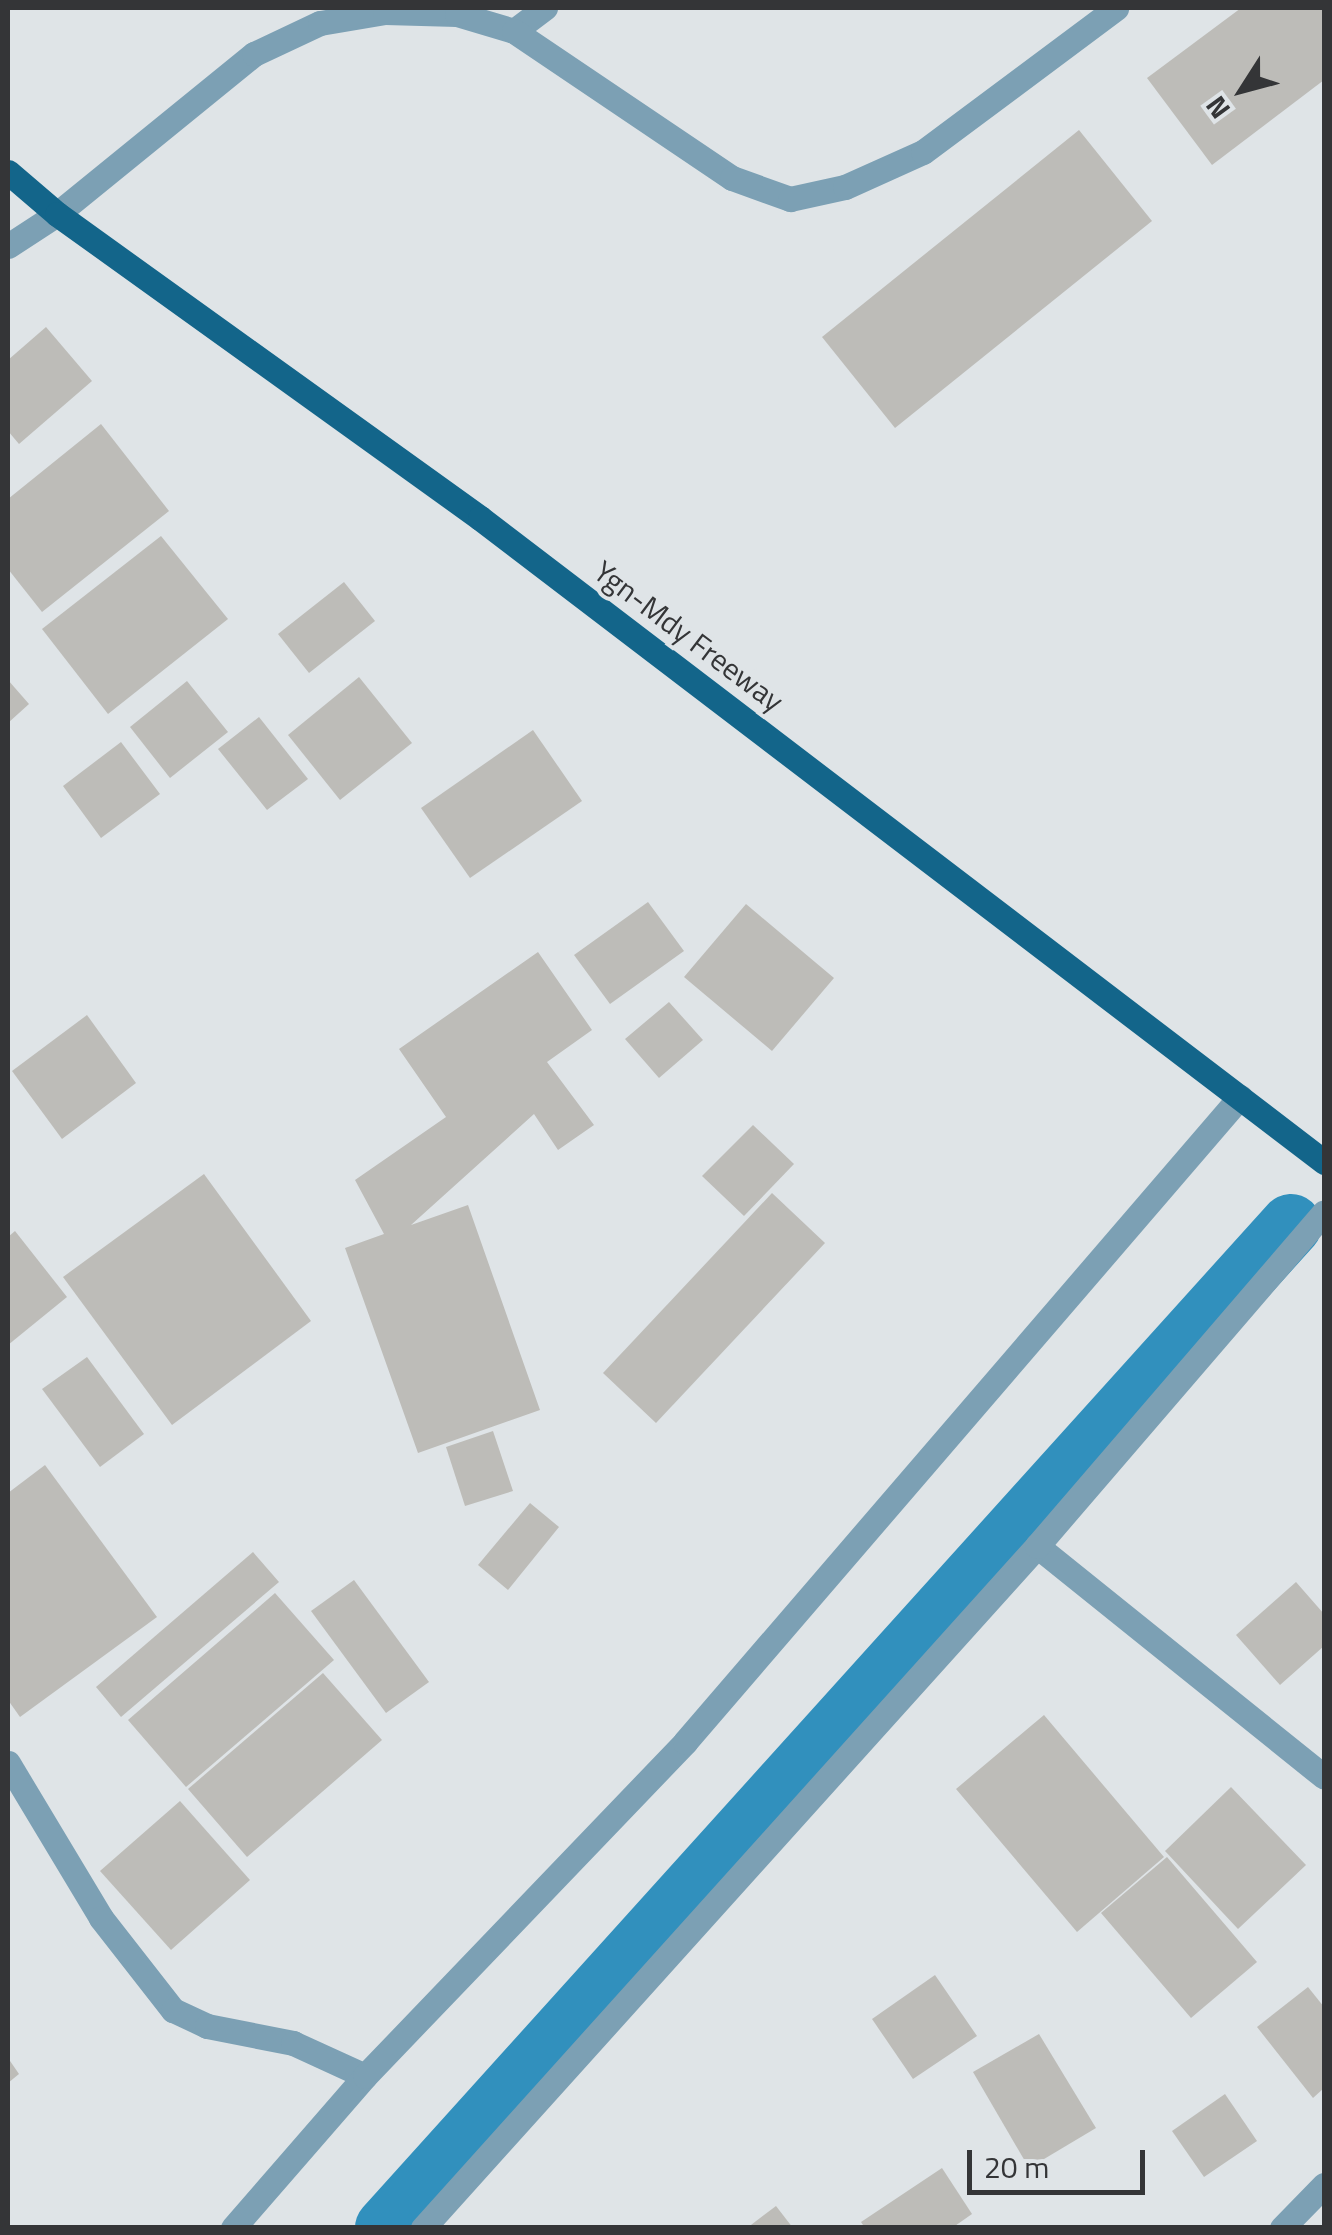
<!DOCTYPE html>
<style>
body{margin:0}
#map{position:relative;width:1332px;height:2235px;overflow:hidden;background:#dfe4e7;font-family:"Titillium Web",sans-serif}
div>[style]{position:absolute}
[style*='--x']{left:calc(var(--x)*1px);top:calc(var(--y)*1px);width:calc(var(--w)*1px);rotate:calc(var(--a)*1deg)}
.canal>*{height:62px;margin:-31px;padding:0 31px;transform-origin:31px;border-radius:31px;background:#3190bd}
.building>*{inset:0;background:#bdbcb8}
.lane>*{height:25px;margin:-12.5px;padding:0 12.5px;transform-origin:12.5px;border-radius:12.5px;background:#7ca0b4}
.street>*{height:25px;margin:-12.5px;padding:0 12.5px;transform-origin:12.5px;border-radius:12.5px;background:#7ca0b4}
.primary>*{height:25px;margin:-12.5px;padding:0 12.5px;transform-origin:12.5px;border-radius:12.5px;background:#13658a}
span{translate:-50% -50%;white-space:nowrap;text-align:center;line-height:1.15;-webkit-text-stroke:8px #dfe4e7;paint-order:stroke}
.street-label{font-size:30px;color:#343537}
.frame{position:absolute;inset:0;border:10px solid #343537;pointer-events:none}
.north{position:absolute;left:1192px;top:40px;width:100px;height:100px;-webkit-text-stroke:8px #dfe4e7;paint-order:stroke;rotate:234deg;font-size:28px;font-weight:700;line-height:40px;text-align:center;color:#343537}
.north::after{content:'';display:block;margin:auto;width:35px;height:45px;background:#343537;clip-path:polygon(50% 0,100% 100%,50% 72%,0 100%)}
.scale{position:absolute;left:967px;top:2150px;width:178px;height:45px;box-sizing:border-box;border:5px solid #343537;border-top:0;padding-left:12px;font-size:30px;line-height:35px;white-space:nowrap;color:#343537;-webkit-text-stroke:8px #dfe4e7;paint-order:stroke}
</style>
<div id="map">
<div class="canal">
<div style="--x:386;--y:2228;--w:1351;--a:-47.94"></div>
</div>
<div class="building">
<div style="clip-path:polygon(1241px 8px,1324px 8px,1324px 80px,1212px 165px,1147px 78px)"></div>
<div style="clip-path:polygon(1079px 130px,1152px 221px,895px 428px,822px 337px)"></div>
<div style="clip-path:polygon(46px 327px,92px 381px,19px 444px,8px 431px,8px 360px)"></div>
<div style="clip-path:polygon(101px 424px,169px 511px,42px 612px,8px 569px,8px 499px)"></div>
<div style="clip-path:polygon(161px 536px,228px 619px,108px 714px,42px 629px)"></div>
<div style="clip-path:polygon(344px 582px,375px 621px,309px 673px,278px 634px)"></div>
<div style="clip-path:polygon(359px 677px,412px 743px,340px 800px,288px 735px)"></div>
<div style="clip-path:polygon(8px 680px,29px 704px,8px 723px)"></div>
<div style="clip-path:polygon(187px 681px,228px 732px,170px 778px,130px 727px)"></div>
<div style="clip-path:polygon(259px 717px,308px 779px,267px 810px,218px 749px)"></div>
<div style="clip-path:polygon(533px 730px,582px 801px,470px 878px,421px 808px)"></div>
<div style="clip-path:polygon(121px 742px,160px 794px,101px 838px,63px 786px)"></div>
<div style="clip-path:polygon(648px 902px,684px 951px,610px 1004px,574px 955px)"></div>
<div style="clip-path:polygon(746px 904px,834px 978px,772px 1051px,684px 977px)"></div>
<div style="clip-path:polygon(538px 952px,592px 1030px,547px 1062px,594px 1125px,558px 1150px,534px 1114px,411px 1225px,468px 1205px,540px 1410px,418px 1453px,345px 1248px,384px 1234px,355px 1180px,446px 1117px,399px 1049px)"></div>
<div style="clip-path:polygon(669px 1002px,703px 1040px,659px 1078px,625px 1039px)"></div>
<div style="clip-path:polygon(87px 1015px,136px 1083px,62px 1139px,12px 1071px)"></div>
<div style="clip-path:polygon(753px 1125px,794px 1164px,744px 1216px,702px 1176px)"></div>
<div style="clip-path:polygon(204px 1174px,311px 1321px,172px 1425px,63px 1277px)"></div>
<div style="clip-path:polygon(772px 1193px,825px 1243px,656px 1423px,603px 1373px)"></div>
<div style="clip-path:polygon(15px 1231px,67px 1297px,8px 1345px,8px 1237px)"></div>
<div style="clip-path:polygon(87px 1357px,144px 1434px,100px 1467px,42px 1389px)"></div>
<div style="clip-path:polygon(493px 1431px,513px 1491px,465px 1506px,446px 1447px)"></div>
<div style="clip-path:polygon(45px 1465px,157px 1617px,20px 1717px,8px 1700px,8px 1493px)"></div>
<div style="clip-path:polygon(530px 1503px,559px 1527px,508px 1590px,478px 1565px)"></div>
<div style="clip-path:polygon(253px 1552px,279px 1582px,121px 1717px,96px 1687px)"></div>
<div style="clip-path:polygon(354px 1580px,429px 1682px,386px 1713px,311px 1611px)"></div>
<div style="clip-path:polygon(1296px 1582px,1324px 1614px,1324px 1646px,1280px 1685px,1236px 1635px)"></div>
<div style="clip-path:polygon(275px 1593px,334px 1660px,186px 1787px,128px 1720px)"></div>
<div style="clip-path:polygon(323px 1673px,382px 1740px,247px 1857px,188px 1789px)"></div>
<div style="clip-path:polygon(1044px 1715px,1164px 1857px,1077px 1932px,956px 1789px)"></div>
<div style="clip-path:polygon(1231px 1787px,1306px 1865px,1238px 1929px,1165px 1851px)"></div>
<div style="clip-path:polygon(180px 1801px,250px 1880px,171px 1950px,100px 1871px)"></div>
<div style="clip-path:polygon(1167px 1857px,1257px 1962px,1191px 2018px,1101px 1913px)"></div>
<div style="clip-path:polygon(935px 1975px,977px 2036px,913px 2079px,872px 2019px)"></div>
<div style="clip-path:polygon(1308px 1987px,1324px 2007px,1324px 2088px,1313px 2098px,1257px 2027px)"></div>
<div style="clip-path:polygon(1039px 2034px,1096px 2128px,1029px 2168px,973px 2072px)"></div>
<div style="clip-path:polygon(8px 2058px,19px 2074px,8px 2083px)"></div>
<div style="clip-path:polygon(1225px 2094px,1257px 2141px,1204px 2177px,1172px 2131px)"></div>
<div style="clip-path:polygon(942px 2168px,972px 2214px,952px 2228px,865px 2228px,861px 2222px)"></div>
<div style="clip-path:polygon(776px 2206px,793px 2228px,747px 2228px)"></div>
</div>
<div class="lane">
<div style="--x:514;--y:31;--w:39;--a:-37"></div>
<div style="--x:57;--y:214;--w:254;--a:-39.1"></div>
<div style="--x:254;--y:54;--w:73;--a:-25.2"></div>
<div style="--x:320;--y:23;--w:66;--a:-9.6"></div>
<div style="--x:385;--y:12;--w:72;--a:1.6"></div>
<div style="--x:457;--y:14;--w:59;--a:16.6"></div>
<div style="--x:514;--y:31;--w:263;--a:34"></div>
<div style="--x:732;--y:178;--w:62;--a:19.9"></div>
<div style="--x:790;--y:199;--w:56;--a:-12.3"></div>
<div style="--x:845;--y:187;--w:85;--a:-24.2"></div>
<div style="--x:923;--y:152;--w:241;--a:-36.7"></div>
</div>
<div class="street">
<div style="--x:8;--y:246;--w:59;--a:-33.1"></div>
<div style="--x:1037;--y:1546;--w:368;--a:38.8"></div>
<div style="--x:8;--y:1763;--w:181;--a:59"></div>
<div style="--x:101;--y:1918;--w:117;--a:52"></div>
<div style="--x:173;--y:2010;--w:38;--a:25"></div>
<div style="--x:207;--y:2026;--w:88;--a:11.2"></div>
<div style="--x:293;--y:2043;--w:79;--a:24.6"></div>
<div style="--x:233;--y:2228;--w:201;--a:-49"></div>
<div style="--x:365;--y:2076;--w:463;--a:-46.2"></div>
<div style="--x:685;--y:1742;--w:851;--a:-49.29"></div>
<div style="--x:423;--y:2228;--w:918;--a:-48"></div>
<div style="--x:1037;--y:1546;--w:440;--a:-49.3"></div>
<div style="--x:1282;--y:2228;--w:60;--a:-45.7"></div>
</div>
<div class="primary">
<div style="--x:8;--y:172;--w:65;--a:40.6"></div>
<div style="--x:57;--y:214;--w:521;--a:35.7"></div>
<div style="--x:480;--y:518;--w:1062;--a:37.34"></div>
</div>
<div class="street-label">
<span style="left:689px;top:636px;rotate:37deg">Ygn-Mdy Freeway</span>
</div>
<div class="frame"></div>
<div class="north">N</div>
<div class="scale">20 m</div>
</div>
